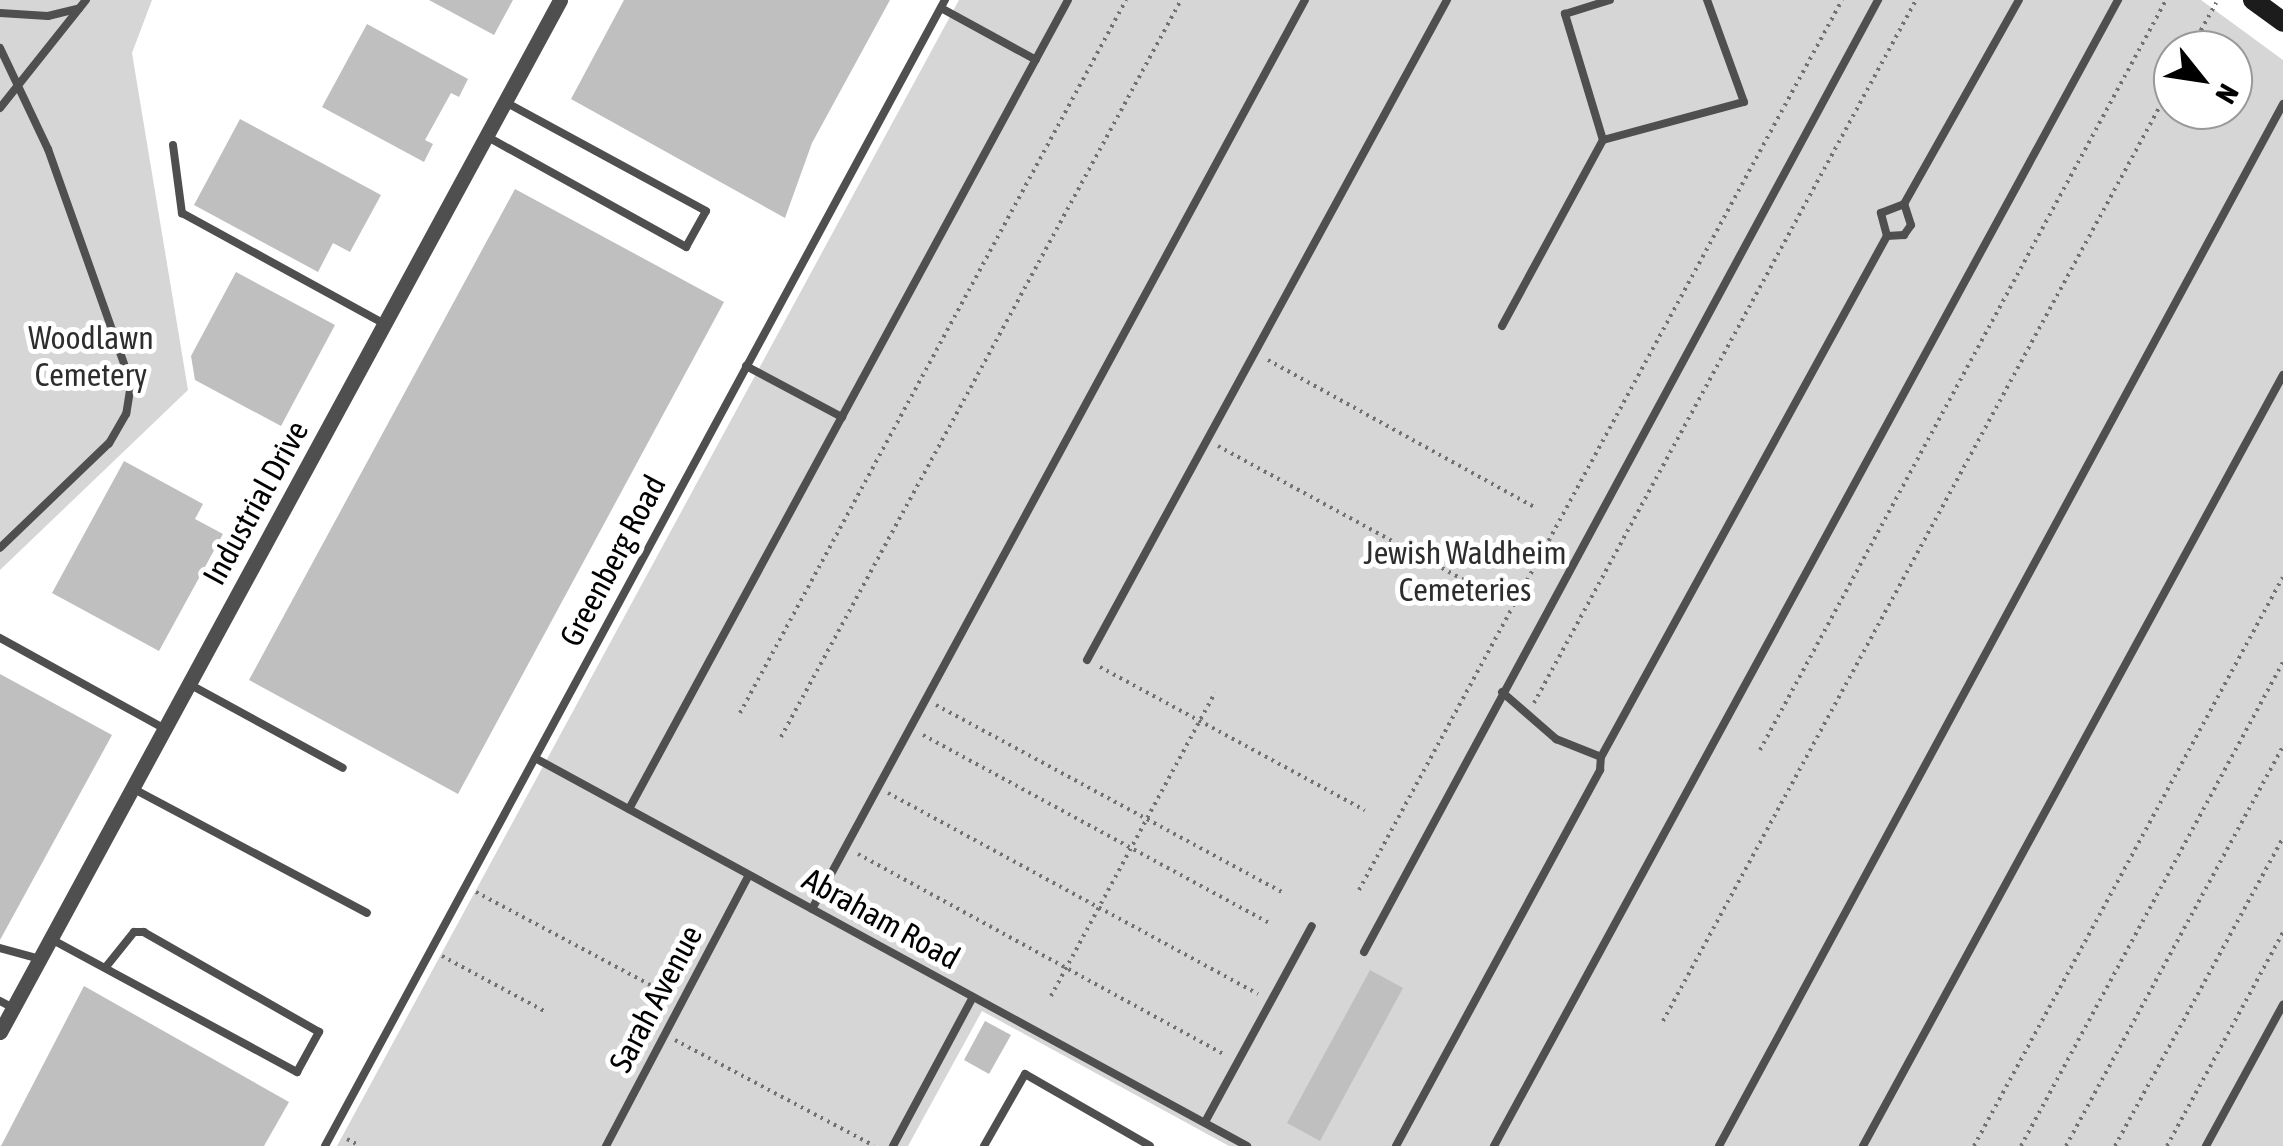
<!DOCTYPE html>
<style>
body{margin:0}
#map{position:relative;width:2283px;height:1146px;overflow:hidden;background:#fff;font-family:"Asap Condensed",sans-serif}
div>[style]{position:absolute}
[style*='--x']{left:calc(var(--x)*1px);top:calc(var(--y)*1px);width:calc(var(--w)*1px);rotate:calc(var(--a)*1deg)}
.green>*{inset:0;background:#d6d6d6}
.building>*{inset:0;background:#bfbfbf}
.path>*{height:4px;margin-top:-2px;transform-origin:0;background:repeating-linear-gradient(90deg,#717171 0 2.5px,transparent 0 7.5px)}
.lane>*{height:8px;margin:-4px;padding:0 4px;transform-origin:4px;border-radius:4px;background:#4f4f4f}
.street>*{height:15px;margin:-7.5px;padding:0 7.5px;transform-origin:7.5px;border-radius:7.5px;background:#4f4f4f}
.secondary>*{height:20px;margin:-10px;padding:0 10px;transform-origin:10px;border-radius:10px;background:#1c1c1c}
span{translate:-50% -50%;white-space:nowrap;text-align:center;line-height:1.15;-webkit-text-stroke:10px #fff;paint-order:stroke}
.park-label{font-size:32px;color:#2d2d2d}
.street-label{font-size:32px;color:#000}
.north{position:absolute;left:2153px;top:30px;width:100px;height:100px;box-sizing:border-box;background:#fff;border:2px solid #999;border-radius:50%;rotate:120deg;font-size:28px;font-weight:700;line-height:40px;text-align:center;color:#000}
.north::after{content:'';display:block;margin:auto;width:35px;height:45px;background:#000;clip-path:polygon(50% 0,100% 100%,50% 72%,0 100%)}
</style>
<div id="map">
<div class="green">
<div style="clip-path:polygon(0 0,152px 0,132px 53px,188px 390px,0 570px)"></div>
<div style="clip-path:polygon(evenodd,959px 0,2201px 0,2283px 60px,2283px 1146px,1229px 1146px,982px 1011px,908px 1146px,337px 1146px,959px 0,2173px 50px,2233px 50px,2233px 110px,2173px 110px,2173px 50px)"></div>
</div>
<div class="building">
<div style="clip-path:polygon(429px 0,513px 0,494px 35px)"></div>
<div style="clip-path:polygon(624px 0,890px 0,812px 143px,785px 218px,571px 99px)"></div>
<div style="clip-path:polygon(367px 24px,468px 79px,459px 97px,451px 93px,425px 140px,433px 144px,424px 162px,322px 107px)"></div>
<div style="clip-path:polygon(240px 119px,381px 195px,350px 252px,333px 243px,318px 272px,194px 205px)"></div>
<div style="clip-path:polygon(515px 189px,724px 302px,458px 794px,249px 680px)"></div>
<div style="clip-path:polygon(236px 272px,335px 325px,281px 426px,195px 380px,191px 356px)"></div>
<div style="clip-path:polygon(124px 461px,203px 504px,195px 519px,223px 534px,159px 651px,52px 593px)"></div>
<div style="clip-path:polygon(0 674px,112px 735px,0 940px)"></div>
<div style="clip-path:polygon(1370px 970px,1403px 988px,1320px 1141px,1287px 1123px)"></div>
<div style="clip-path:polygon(84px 986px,289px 1102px,264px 1146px,1px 1146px)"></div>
<div style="clip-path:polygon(985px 1021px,1011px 1035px,989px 1074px,964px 1060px)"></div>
</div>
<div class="path">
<div style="--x:2190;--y:50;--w:54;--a:-61"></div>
<div style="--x:1268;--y:360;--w:306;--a:28.9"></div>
<div style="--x:1218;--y:446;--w:305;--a:28.6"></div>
<div style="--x:1100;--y:667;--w:301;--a:28.4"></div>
<div style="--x:1534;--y:703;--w:800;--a:-61.48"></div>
<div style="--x:936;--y:705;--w:395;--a:28.4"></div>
<div style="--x:740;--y:713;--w:811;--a:-61.57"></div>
<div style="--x:923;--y:735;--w:394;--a:28.5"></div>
<div style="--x:781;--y:737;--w:839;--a:-61.51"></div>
<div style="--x:1760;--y:750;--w:853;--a:-61.57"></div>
<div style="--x:888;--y:793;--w:421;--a:28.5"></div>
<div style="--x:858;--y:854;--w:417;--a:28.7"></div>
<div style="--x:1359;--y:890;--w:1013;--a:-61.51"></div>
<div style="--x:476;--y:892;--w:221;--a:28.1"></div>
<div style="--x:442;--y:956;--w:116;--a:28.3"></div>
<div style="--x:1051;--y:996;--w:345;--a:-61.6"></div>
<div style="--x:1663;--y:1021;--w:1069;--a:-61.49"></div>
<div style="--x:675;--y:1040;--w:225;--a:28"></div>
<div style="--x:347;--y:1139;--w:15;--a:28"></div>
<div style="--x:1974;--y:1146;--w:647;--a:-61.5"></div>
<div style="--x:2021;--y:1146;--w:550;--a:-61.57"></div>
<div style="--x:2066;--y:1146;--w:455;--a:-61.5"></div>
<div style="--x:2115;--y:1146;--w:351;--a:-61.4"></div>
<div style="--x:2167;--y:1146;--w:243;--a:-61.5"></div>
</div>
<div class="lane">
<div style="--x:941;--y:8;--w:108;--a:28.7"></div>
<div style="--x:0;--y:13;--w:48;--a:3.6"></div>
<div style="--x:48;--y:16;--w:32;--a:-14"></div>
<div style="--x:0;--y:48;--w:112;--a:64.6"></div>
<div style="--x:48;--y:149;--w:249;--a:70.5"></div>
<div style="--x:131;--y:384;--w:30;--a:99"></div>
<div style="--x:126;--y:414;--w:34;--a:120"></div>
<div style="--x:109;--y:443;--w:151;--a:136.1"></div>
<div style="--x:0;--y:108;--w:138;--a:-51.5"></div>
<div style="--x:486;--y:136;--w:229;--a:29"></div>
<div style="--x:686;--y:247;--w:41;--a:-60.9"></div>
<div style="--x:706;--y:211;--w:229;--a:-151.5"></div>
<div style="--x:1603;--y:140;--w:146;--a:-15.1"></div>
<div style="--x:1744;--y:102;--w:109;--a:-109.9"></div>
<div style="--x:173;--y:145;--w:69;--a:82.5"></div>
<div style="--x:182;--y:213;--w:231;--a:28.7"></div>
<div style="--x:1887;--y:236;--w:17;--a:-3"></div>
<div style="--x:1904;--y:235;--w:12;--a:-55"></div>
<div style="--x:1911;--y:225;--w:22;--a:-108"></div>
<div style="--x:1502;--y:326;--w:212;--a:-61.5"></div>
<div style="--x:1603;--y:140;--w:132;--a:-106.8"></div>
<div style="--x:1565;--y:14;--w:47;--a:-17.3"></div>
<div style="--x:746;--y:366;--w:109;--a:28"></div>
<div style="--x:0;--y:638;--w:188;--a:28.9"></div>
<div style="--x:1087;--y:660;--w:752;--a:-61.39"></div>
<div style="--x:189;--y:684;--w:175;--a:28.6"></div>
<div style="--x:1502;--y:692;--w:72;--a:41"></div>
<div style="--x:1556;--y:739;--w:48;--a:21.8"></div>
<div style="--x:1601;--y:757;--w:594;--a:-61.24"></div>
<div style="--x:1887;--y:236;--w:24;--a:-105"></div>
<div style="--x:1881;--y:213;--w:25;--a:-21"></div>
<div style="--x:1904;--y:204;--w:234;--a:-60.6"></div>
<div style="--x:535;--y:758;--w:811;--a:28.59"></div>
<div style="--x:132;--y:788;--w:266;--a:28"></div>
<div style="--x:629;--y:809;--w:920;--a:-61.51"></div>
<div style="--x:812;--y:909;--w:1034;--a:-61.53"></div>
<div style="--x:51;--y:939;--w:280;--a:28.4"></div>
<div style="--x:297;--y:1072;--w:46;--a:-61.2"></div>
<div style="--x:319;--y:1032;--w:202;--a:-150.3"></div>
<div style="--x:144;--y:932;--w:10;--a:180"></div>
<div style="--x:134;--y:932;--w:45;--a:128.7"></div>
<div style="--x:0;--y:948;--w:41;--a:15.4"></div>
<div style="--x:1364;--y:952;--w:1082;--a:-61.63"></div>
<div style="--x:0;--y:1001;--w:15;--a:28"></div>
<div style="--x:1205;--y:1122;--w:223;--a:-61.4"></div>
<div style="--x:325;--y:1146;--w:1303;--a:-61.59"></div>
<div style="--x:606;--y:1146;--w:306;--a:-62.2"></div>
<div style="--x:893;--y:1146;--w:169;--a:-61.8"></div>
<div style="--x:984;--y:1146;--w:83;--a:-60.3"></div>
<div style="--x:1025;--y:1074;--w:144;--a:29.9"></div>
<div style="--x:1396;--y:1146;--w:428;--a:-61.5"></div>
<div style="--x:1600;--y:770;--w:13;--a:-86"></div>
<div style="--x:1494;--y:1146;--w:1305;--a:-61.43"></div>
<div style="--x:1719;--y:1146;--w:1185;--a:-61.57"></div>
<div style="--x:1863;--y:1146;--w:878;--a:-61.42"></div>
<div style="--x:2206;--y:1146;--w:161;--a:-61.4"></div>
</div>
<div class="street">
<div style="--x:0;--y:1032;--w:1174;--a:-61.51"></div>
</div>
<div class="secondary">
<div style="--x:2253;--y:0;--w:37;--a:36"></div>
</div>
<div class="park-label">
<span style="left:91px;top:357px">Woodlawn<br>Cemetery</span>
<span style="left:1465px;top:572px">Jewish Waldheim<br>Cemeteries</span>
</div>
<div class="street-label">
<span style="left:256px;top:503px;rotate:-61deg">Industrial Drive</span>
<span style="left:613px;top:561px;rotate:-62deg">Greenberg Road</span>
<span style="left:881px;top:919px;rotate:29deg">Abraham Road</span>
<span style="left:656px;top:999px;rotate:-62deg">Sarah Avenue</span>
</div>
<div class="north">N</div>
</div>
